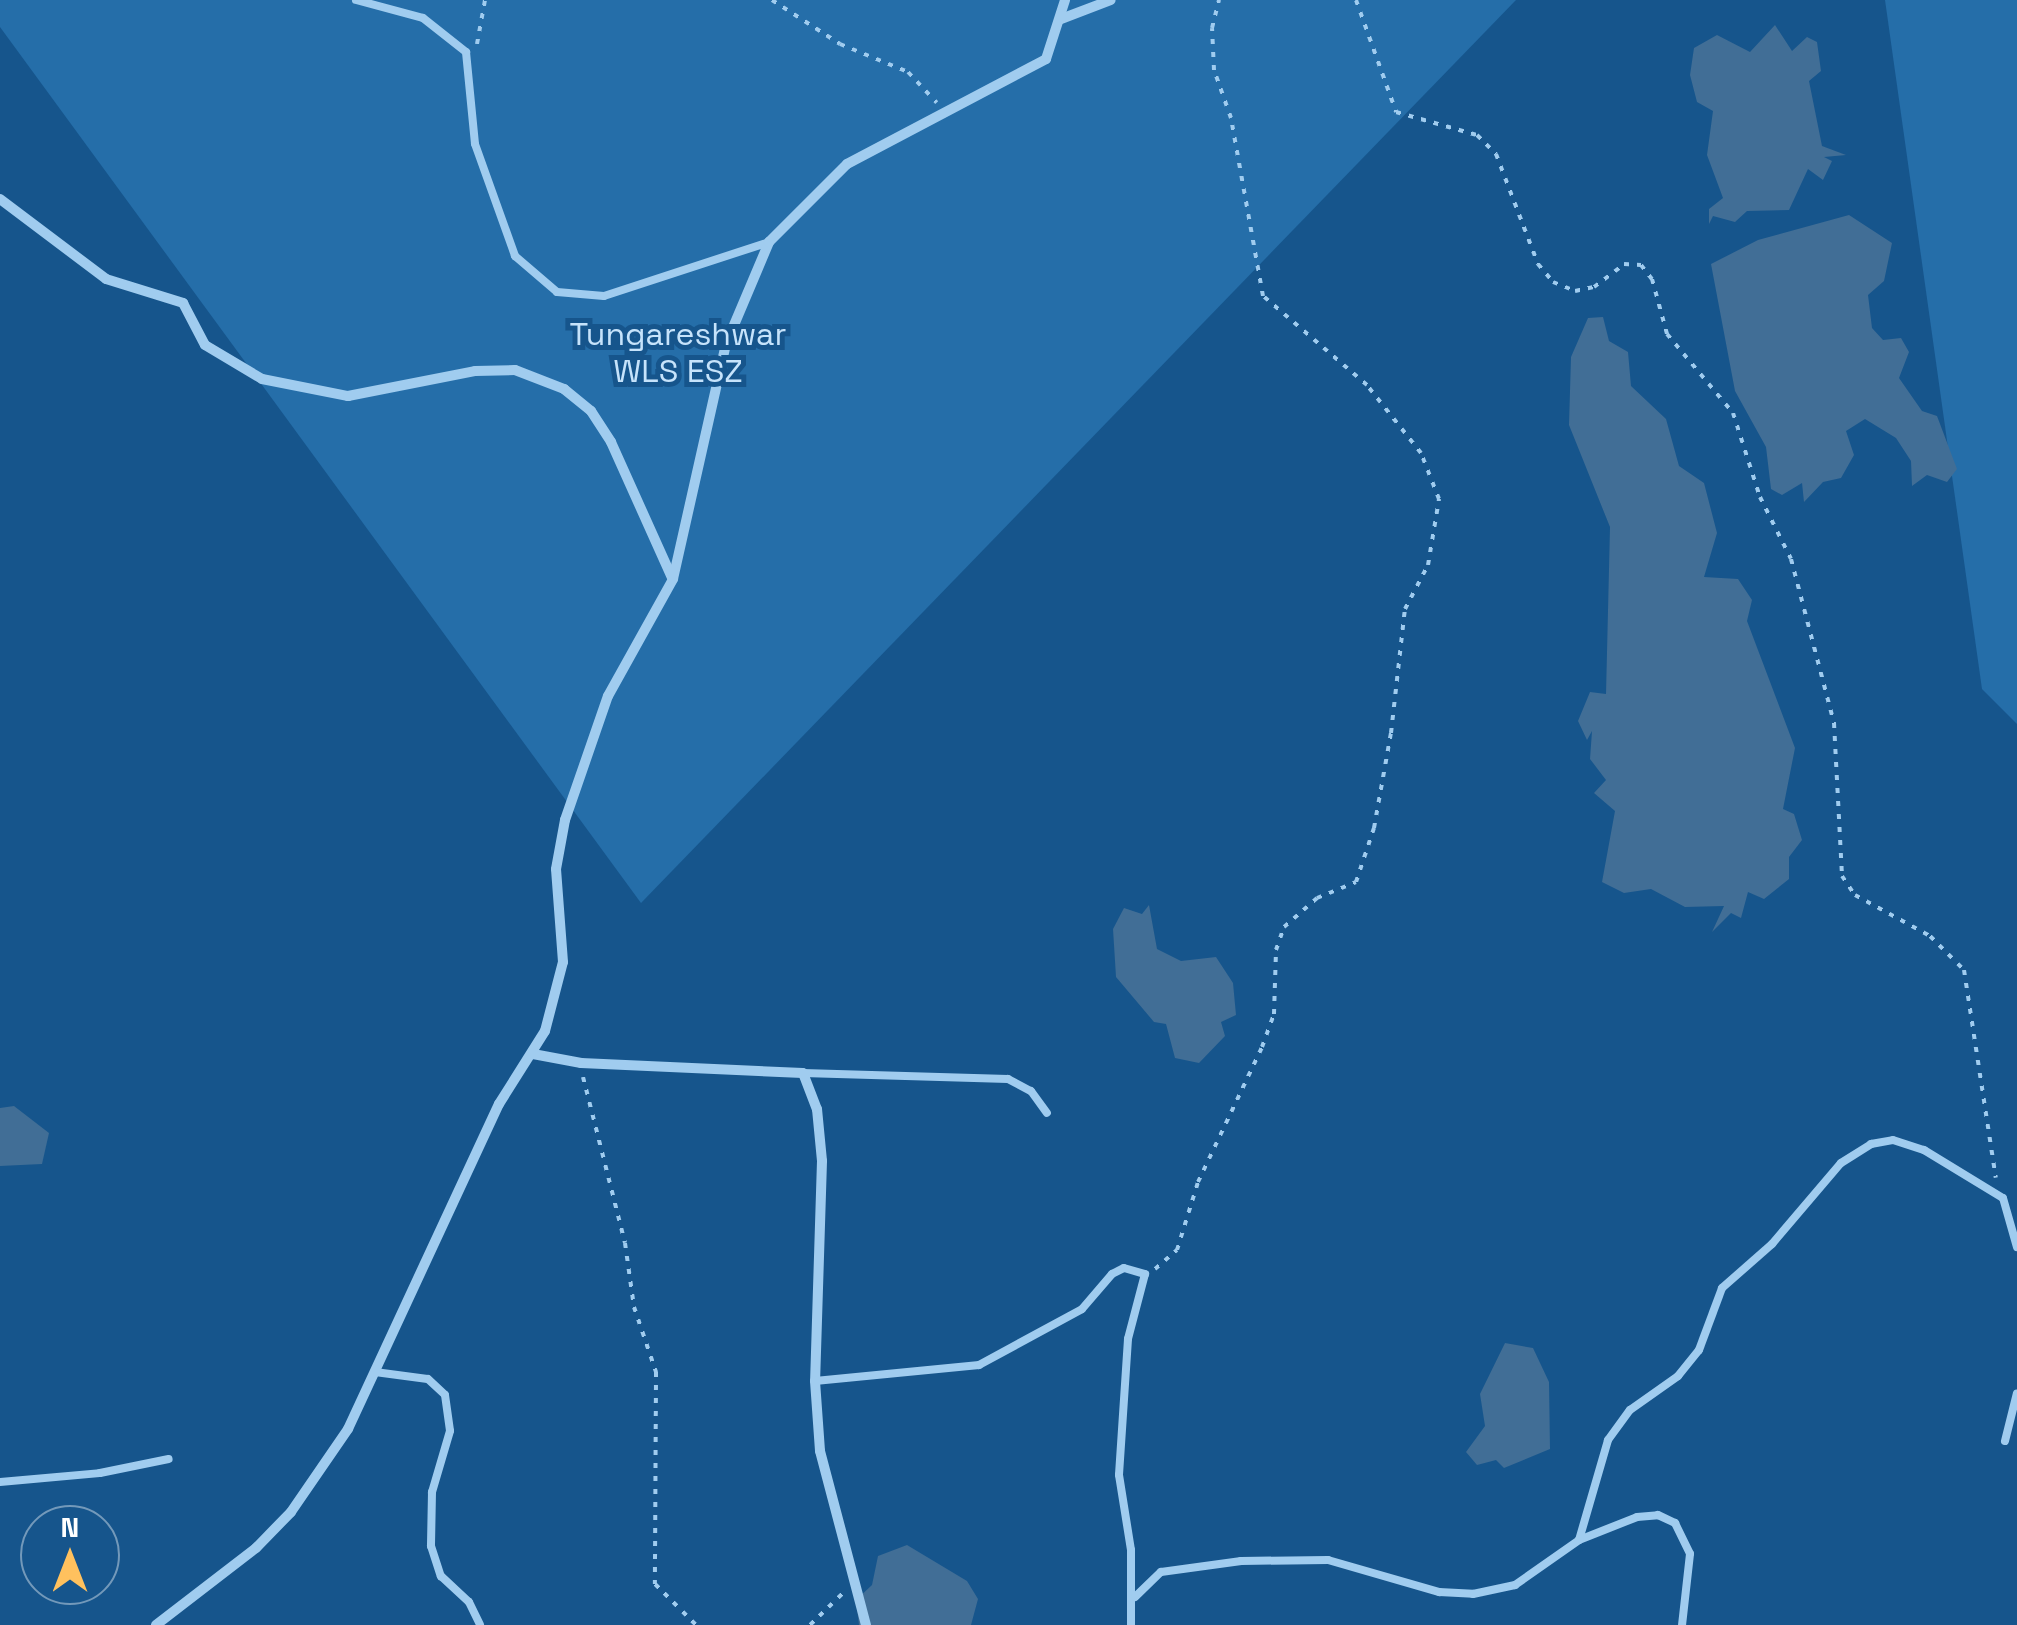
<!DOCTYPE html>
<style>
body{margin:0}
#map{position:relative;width:2017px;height:1625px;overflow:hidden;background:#16558c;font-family:"Space Grotesk",sans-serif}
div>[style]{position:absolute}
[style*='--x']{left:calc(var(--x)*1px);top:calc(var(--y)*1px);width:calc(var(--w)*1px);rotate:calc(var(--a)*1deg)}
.green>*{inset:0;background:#256ea9}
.water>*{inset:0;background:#416e96}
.path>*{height:4px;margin-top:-2px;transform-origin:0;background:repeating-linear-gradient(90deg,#a0ccef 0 5px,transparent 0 13px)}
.lane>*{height:8px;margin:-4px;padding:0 4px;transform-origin:4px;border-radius:4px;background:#a0ccef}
.street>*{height:10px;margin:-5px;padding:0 5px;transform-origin:5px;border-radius:5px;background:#a0ccef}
span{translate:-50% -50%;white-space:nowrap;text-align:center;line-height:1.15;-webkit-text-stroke:10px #16558c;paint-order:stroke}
.park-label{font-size:32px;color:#c6e3fb}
.north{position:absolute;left:20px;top:1505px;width:100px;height:100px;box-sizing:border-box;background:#16558c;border:2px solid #7399ba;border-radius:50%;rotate:0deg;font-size:28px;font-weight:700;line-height:40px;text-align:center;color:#fff}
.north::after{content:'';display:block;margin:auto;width:35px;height:45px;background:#ffc15e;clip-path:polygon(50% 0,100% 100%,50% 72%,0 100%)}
</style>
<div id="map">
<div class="green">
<div style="clip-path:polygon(0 0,1516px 0,641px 903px,0 27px)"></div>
<div style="clip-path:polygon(1885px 0,2017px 0,2017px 724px,1982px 689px)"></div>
</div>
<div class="water">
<div style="clip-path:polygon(1775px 25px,1792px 51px,1807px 37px,1817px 42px,1821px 71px,1809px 81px,1822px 146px,1846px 155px,1824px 157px,1832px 161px,1823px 180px,1808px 169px,1789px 210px,1747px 211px,1735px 222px,1713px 216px,1709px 224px,1709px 209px,1723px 198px,1707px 155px,1713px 111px,1697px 102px,1690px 75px,1694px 48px,1717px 35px,1750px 52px)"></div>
<div style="clip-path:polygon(1849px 215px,1892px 243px,1884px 281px,1868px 295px,1872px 328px,1883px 340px,1901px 338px,1909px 352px,1899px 378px,1922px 411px,1937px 416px,1957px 469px,1947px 482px,1927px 475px,1912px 486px,1911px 461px,1896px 438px,1865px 419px,1846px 431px,1854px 455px,1841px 478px,1823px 482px,1804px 502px,1802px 483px,1782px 495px,1771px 489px,1766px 447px,1735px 391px,1711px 264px,1758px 240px)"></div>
<div style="clip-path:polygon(1603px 317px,1609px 341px,1628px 352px,1631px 386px,1666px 419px,1679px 466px,1704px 483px,1717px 533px,1704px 577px,1738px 579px,1752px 600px,1747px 621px,1795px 748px,1783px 809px,1794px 814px,1802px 840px,1789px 857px,1789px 879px,1764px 899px,1748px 892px,1741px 918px,1731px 913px,1712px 932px,1724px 906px,1685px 907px,1651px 889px,1624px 893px,1602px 882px,1615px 811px,1594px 793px,1606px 780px,1590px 759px,1592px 731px,1587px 740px,1578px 721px,1590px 692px,1606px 694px,1610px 527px,1569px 425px,1571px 357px,1588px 318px)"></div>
<div style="clip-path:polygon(1149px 905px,1157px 949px,1181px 961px,1216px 957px,1233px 983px,1236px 1015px,1221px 1022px,1225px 1036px,1199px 1063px,1175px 1058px,1166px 1024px,1154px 1022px,1116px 977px,1113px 929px,1124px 908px,1142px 914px)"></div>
<div style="clip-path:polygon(14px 1106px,49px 1133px,42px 1164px,0 1166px,0 1108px)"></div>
<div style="clip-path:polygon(1505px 1343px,1533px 1348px,1549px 1382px,1550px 1449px,1504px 1468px,1496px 1460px,1477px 1465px,1466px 1452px,1485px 1426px,1480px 1394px)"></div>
<div style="clip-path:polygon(907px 1545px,967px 1581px,978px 1599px,971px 1625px,859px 1625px,856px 1600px,872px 1585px,878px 1556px)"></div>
</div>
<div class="path">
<div style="--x:772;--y:0;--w:81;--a:32.9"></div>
<div style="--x:840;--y:44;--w:74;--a:22.4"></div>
<div style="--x:908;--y:72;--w:42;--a:46.9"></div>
<div style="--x:1356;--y:0;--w:119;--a:70.3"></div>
<div style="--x:1396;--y:112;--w:84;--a:15.9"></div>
<div style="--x:1477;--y:135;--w:27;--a:45"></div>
<div style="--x:1496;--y:154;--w:118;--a:69.1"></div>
<div style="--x:1538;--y:264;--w:23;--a:50"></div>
<div style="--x:1553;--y:282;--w:24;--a:22"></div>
<div style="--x:1575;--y:291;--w:19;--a:-12"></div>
<div style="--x:1594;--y:287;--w:38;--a:-37"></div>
<div style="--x:1624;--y:264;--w:17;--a:3"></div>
<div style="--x:1641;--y:265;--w:18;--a:52"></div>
<div style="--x:1652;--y:279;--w:57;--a:74.7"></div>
<div style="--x:1667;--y:334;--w:103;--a:50.1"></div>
<div style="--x:1733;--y:413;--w:88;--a:72.2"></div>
<div style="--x:1760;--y:497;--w:69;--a:63.4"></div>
<div style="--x:1791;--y:559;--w:170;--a:75.3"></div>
<div style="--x:1834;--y:723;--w:153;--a:87"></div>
<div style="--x:1842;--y:876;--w:23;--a:56"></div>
<div style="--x:1855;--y:895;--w:85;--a:28.7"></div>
<div style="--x:1930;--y:936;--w:48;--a:45"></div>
<div style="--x:1964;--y:970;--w:210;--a:81.3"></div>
<div style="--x:477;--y:44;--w:45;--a:-79.7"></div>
<div style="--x:583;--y:1077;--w:171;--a:75.8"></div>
<div style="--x:625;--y:1243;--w:65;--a:82"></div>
<div style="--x:634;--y:1307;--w:69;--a:71.3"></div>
<div style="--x:656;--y:1372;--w:212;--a:90.3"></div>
<div style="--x:655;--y:1584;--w:58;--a:45"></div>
<div style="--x:1155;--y:1269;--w:29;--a:-41"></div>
<div style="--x:1177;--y:1250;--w:71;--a:-72.8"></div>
<div style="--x:1198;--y:1182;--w:149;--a:-64.6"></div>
<div style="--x:1262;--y:1047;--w:35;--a:-70"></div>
<div style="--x:1274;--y:1014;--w:64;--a:-88.2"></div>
<div style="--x:1276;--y:950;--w:24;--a:-71"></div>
<div style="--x:1284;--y:927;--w:44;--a:-41.3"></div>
<div style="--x:1317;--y:898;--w:42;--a:-22.3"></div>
<div style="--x:1356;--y:882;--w:57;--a:-71.6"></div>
<div style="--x:1374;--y:828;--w:97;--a:-79.9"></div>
<div style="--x:1391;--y:733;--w:125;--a:-83.6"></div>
<div style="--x:1405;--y:609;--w:50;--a:-62.4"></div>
<div style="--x:1428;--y:565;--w:67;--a:-80.5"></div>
<div style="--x:1439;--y:499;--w:49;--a:-111.4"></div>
<div style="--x:1421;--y:453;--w:87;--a:-128.5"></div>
<div style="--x:1367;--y:385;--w:137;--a:-139.4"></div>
<div style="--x:1263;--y:296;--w:181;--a:-100.2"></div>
<div style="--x:1231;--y:118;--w:51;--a:-109.5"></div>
<div style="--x:1214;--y:70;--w:42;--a:-92.7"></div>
<div style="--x:1212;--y:28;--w:29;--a:-76"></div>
<div style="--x:810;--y:1625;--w:46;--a:-44.1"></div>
</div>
<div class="lane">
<div style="--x:356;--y:0;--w:69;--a:15"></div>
<div style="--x:423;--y:18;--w:55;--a:38.3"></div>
<div style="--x:466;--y:52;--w:92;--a:84.4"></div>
<div style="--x:475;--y:144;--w:119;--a:70.3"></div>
<div style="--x:515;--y:256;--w:55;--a:40.6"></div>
<div style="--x:557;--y:292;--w:47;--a:4.9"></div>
<div style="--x:604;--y:296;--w:174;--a:-18.1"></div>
<div style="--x:803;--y:1073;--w:205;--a:1.7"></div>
<div style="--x:1008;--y:1079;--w:26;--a:28"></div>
<div style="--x:1031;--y:1091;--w:27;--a:54"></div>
<div style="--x:375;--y:1372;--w:53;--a:7.5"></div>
<div style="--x:428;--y:1379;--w:23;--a:43"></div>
<div style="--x:445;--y:1395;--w:36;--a:82"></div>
<div style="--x:450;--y:1431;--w:64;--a:106.4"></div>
<div style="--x:432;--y:1492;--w:54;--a:91.1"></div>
<div style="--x:431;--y:1546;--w:32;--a:72"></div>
<div style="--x:441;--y:1576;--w:38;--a:43"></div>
<div style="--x:469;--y:1602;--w:25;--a:64"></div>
<div style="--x:815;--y:1381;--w:165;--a:-5.6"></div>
<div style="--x:979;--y:1365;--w:117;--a:-28.5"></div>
<div style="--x:1082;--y:1309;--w:46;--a:-49.4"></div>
<div style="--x:1112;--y:1274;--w:13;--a:-27"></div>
<div style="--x:1124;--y:1268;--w:22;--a:16"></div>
<div style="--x:1145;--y:1274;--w:67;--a:104.7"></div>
<div style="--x:1128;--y:1339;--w:136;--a:93.8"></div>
<div style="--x:1119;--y:1475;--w:76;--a:80.9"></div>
<div style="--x:1131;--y:1550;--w:75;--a:90"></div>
<div style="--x:2005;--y:1441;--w:49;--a:-76"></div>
<div style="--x:0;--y:1482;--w:100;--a:-5.1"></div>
<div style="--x:100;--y:1473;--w:70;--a:-11.5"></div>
<div style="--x:1579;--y:1540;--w:62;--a:-21.6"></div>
<div style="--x:1637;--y:1517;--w:21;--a:-5"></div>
<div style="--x:1658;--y:1515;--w:19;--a:25"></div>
<div style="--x:1675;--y:1523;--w:34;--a:64"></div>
<div style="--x:1690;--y:1554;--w:71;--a:96.4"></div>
<div style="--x:1135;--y:1597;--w:36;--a:-44"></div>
<div style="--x:1161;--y:1572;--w:81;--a:-7.8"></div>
<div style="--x:1241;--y:1561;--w:87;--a:-0.7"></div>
<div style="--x:1328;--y:1560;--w:116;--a:16.1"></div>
<div style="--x:1439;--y:1592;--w:34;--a:3"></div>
<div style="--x:1473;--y:1594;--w:43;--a:-12.1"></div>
<div style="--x:1515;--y:1585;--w:78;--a:-35.1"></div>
<div style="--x:1579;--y:1540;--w:104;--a:-73.8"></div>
<div style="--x:1608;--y:1440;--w:37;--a:-54"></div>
<div style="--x:1630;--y:1410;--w:59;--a:-35.3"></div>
<div style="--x:1678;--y:1376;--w:33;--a:-51"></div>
<div style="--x:1699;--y:1350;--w:66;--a:-69.6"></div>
<div style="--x:1722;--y:1288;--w:67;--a:-41.3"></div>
<div style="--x:1772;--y:1244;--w:106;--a:-49.6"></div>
<div style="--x:1841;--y:1163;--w:36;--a:-32"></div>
<div style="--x:1871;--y:1144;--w:22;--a:-10"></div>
<div style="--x:1893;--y:1140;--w:33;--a:18"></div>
<div style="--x:1924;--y:1150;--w:92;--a:31.3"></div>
<div style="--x:2003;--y:1198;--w:51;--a:74.1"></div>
</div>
<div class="street">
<div style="--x:1061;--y:19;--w:53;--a:-20.8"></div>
<div style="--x:0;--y:199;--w:133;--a:37"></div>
<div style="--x:106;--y:279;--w:81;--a:17.3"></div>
<div style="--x:183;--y:303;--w:47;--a:62.4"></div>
<div style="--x:205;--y:345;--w:66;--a:30.8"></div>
<div style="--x:262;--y:379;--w:88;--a:11.2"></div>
<div style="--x:348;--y:396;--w:129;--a:-11.1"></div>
<div style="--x:475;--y:371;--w:40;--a:-1.4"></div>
<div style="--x:515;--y:370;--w:53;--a:21.2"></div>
<div style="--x:564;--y:389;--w:35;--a:39"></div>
<div style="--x:591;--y:411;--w:37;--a:57"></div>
<div style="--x:611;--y:442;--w:149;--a:65.8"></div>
<div style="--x:533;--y:1054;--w:49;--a:10.6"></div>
<div style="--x:581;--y:1063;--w:222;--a:2.6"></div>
<div style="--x:803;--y:1073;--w:39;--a:69"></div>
<div style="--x:817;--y:1109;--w:52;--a:84.5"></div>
<div style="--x:822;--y:1161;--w:220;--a:91.8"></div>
<div style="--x:815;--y:1381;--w:70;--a:85.9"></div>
<div style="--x:820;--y:1451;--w:180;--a:75.2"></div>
<div style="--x:156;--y:1625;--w:126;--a:-37.6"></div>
<div style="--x:256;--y:1548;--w:50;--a:-45.8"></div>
<div style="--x:291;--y:1512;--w:101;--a:-55.5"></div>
<div style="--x:348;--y:1429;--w:358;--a:-65.1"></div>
<div style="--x:499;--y:1104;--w:86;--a:-57.8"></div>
<div style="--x:545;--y:1031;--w:71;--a:-75.4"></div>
<div style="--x:563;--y:962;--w:93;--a:-94.3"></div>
<div style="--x:556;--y:869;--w:50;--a:-79.6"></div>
<div style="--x:565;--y:820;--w:131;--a:-70.9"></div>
<div style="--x:608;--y:696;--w:134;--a:-60.9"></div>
<div style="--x:673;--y:579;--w:241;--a:-77.3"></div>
<div style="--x:726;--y:344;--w:111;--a:-67.1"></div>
<div style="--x:769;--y:242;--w:110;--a:-45"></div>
<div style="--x:847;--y:164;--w:225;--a:-27.8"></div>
<div style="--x:1046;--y:59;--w:62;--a:-72.1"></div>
</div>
<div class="park-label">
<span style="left:678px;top:353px">Tungareshwar<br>WLS ESZ</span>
</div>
<div class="north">N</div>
</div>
